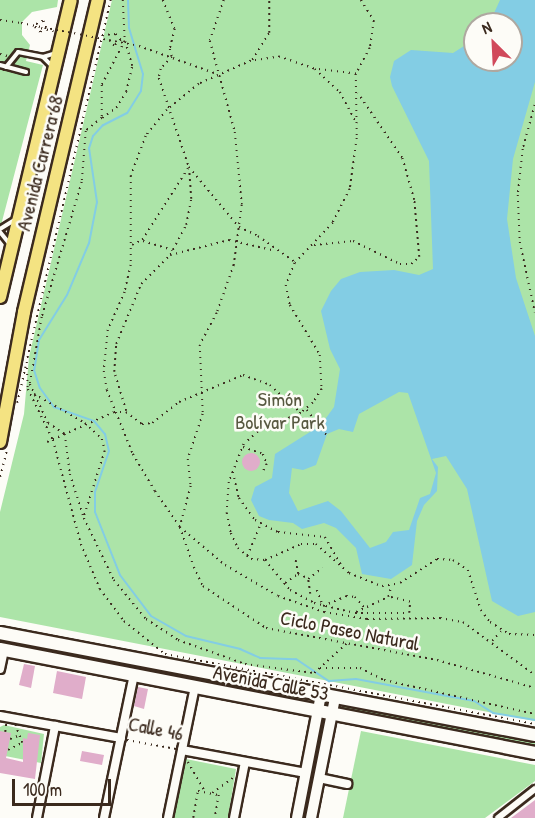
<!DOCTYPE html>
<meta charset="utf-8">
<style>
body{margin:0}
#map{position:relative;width:535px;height:818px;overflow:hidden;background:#fdfcf7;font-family:"Patrick Hand",sans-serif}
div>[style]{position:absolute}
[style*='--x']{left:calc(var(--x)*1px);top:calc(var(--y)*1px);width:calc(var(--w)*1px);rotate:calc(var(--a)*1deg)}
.green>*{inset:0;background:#ace4a8}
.water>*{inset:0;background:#83cde4}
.stream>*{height:2px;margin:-1px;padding:0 1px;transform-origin:1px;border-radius:1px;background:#83cde4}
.building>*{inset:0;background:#e0adca}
.round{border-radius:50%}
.path>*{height:1.5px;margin-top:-0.75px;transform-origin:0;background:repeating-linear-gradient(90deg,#3b2a1e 0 1.5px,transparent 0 6px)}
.roads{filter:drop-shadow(2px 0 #3b2a1e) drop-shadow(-2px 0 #3b2a1e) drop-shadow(0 2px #3b2a1e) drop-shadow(0 -2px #3b2a1e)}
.service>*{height:4px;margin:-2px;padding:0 2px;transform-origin:2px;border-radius:2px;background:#fdfcf7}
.pedestrian>*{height:6px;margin:-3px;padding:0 3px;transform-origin:3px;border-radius:3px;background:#fdfcf7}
.minor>*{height:8px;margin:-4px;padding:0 4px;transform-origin:4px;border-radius:4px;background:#fdfcf7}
.tertiary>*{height:10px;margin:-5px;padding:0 5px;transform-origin:5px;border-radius:5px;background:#fdfcf7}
.secondary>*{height:12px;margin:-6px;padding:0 6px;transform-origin:6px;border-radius:6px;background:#fdfcf7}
.primary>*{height:12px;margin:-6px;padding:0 6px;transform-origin:6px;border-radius:6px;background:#f4e382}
.path-bridge>*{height:1.5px;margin-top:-0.75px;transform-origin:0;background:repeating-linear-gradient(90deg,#3b2a1e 0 1.5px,transparent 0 6px)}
span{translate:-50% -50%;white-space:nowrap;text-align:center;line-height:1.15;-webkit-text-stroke:5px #fdfcf7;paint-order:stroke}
.street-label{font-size:20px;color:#3b2a1e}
.park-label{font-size:20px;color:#575840}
.north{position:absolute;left:463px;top:12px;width:60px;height:60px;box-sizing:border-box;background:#fdfcf7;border:2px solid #afa8a0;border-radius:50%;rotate:336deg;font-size:16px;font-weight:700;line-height:24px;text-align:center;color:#3b2a1e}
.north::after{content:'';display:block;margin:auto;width:21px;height:27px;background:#d1495b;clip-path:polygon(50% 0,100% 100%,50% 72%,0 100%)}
.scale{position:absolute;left:12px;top:779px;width:99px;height:27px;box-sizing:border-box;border:3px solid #3b2a1e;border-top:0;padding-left:8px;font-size:18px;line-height:21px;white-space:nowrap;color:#3b2a1e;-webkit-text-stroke:4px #fdfcf7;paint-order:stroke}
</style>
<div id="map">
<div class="green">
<div style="clip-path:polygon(0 0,58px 0,57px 7px,32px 12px,22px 22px,22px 35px,30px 45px,26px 61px,43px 65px,0 229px)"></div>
<div style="clip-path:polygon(evenodd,112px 0,535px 0,535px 721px,0 617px,0 512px,24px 414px,29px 357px,112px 0,475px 24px,511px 24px,511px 60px,475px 60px,475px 24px)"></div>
<div style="clip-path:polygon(0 639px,311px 697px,311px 700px,283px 698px,0 643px)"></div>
<div style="clip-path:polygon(342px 706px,535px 741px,535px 747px,341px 710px)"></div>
<div style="clip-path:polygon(4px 725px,44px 734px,41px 763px,0 755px,0 727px)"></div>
<div style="clip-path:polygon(361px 731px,535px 765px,535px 781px,485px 818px,343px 818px)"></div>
<div style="clip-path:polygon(186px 759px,236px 769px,228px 818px,173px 818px)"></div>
</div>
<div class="water">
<div style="clip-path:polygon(evenodd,500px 0,535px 0,535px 82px,513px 159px,507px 219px,516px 278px,535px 336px,535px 612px,518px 616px,492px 601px,467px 489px,446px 456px,432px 459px,438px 467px,437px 491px,424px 505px,417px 521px,412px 565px,391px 579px,362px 574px,356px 548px,336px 528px,324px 523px,302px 529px,293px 523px,269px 520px,259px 516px,251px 500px,255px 487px,272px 478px,275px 454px,321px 425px,334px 407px,340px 369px,330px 349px,321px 311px,331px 291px,341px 279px,360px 272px,394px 270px,419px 275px,433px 269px,429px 161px,392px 86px,390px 77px,394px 61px,411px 50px,453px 53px,475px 39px,475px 60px,511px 60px,511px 24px,489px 24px,500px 0,399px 392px,408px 393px,436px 473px,430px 494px,420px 498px,409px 530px,393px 532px,386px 542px,370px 548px,341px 511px,328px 501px,298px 511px,289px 493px,292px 468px,303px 470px,316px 465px,327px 434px,339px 429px,353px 432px,359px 414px,399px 392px)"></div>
</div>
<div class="stream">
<div style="--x:128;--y:0;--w:28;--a:88"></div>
<div style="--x:129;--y:28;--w:48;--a:73.1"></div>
<div style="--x:143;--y:74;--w:17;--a:97"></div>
<div style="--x:141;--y:91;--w:26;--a:122"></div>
<div style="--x:127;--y:113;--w:27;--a:153"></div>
<div style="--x:103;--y:125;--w:15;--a:132"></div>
<div style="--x:93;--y:136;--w:13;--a:108"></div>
<div style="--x:89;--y:148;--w:55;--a:81.6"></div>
<div style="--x:97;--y:202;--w:42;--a:101"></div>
<div style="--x:89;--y:243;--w:56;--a:112.9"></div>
<div style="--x:67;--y:295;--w:53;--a:121.9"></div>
<div style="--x:39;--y:340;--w:30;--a:99"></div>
<div style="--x:34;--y:370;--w:19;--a:72"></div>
<div style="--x:40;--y:388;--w:24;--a:54"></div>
<div style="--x:54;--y:407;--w:42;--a:19.3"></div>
<div style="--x:94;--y:421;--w:17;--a:50"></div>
<div style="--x:105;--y:434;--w:17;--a:77"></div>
<div style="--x:109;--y:451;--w:43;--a:108.9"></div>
<div style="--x:95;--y:492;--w:20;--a:90"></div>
<div style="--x:95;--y:512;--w:68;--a:68.4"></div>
<div style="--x:120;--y:575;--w:51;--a:52.9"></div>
<div style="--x:151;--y:616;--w:40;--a:29.7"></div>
<div style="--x:186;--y:636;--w:56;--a:13.5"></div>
<div style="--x:240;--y:649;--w:22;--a:24"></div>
<div style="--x:260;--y:658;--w:36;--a:2"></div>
<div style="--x:296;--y:659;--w:40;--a:34"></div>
<div style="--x:329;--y:681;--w:27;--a:-4"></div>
<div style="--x:356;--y:679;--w:120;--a:10.6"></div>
<div style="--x:474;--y:701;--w:22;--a:32"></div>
<div style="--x:493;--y:713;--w:43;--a:9.5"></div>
</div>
<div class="building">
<div class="round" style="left:242px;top:453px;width:18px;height:18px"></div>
<div style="clip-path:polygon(24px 664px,35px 666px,31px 688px,19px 685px)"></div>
<div style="clip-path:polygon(57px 671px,86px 677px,82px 699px,53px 693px)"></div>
<div style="clip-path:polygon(138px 687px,148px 689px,144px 709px,134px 706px)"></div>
<div style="clip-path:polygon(0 731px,11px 733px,6px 758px,23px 762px,23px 738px,27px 739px,28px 733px,40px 735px,35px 779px,0 773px)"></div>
<div style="clip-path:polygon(82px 751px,104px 755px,102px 765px,80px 761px)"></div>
<div style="clip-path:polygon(535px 800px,535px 818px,511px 818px)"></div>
</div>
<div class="path">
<div style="--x:111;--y:0;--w:372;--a:103.1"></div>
<div style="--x:27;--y:362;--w:27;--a:88"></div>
<div style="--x:28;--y:389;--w:57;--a:63.9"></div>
<div style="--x:53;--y:440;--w:108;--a:74.9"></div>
<div style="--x:81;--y:544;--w:49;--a:67.1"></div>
<div style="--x:100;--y:589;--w:40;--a:53"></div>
<div style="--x:124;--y:621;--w:53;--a:38.8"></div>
<div style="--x:165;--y:654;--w:377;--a:10.7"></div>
<div style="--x:123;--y:0;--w:41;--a:87.2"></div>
<div style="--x:125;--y:41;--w:50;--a:117.6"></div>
<div style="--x:102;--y:85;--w:33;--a:90"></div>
<div style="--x:102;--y:118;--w:21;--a:141"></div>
<div style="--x:86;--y:131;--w:51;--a:94.5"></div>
<div style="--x:82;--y:182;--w:141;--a:106.5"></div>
<div style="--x:42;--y:317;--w:68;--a:100.2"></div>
<div style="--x:30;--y:384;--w:43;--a:65.2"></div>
<div style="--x:48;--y:423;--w:20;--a:33"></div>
<div style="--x:65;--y:434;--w:40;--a:82.9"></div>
<div style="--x:70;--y:474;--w:46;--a:72.3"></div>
<div style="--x:84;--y:518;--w:69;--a:64.2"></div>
<div style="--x:114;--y:580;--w:50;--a:50.6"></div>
<div style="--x:146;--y:619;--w:38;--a:33"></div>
<div style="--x:178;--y:640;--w:71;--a:19.7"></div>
<div style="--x:245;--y:664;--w:70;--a:7.4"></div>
<div style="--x:314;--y:673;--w:45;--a:-42.3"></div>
<div style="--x:163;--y:0;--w:31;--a:68"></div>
<div style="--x:175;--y:29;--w:21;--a:104"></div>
<div style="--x:170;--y:49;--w:8;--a:76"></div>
<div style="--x:172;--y:57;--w:16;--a:133"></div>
<div style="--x:161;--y:69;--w:9;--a:103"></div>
<div style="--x:159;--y:78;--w:94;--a:71.4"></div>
<div style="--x:189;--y:167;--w:78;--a:50.2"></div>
<div style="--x:239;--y:227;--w:21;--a:25"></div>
<div style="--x:258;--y:236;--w:45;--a:35.1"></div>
<div style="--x:224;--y:0;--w:43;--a:108.9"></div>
<div style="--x:210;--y:41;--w:94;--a:74.6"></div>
<div style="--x:235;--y:132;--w:73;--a:84.5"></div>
<div style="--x:242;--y:205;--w:61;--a:97.6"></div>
<div style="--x:234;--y:265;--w:51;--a:109.5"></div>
<div style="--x:217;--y:313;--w:36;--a:118"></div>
<div style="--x:200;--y:345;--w:69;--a:87.5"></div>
<div style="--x:203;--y:414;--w:47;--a:108.4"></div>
<div style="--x:188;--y:459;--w:27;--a:84"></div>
<div style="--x:191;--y:486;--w:42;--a:105"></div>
<div style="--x:180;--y:527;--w:42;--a:70.7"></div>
<div style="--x:194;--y:567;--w:21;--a:65"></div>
<div style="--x:203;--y:586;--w:76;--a:33.7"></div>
<div style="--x:266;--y:628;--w:174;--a:10.6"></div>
<div style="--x:437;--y:660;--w:102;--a:15.9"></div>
<div style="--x:361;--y:0;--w:25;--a:58"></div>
<div style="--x:374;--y:21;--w:27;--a:98"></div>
<div style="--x:370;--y:48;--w:30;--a:118"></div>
<div style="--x:356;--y:74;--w:64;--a:89.1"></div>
<div style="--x:357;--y:138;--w:51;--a:97.8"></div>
<div style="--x:350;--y:189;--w:38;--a:117"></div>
<div style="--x:333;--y:223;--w:55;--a:133.5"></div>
<div style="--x:295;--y:263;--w:24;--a:112"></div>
<div style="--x:286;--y:285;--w:20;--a:79"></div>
<div style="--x:290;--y:305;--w:58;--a:59"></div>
<div style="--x:320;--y:355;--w:34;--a:87"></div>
<div style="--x:322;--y:389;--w:17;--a:123"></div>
<div style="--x:313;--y:403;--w:16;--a:140"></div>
<div style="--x:301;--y:413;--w:47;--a:156.2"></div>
<div style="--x:258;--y:432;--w:18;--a:139"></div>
<div style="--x:244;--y:444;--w:41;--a:111.5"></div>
<div style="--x:229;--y:482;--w:31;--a:94"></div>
<div style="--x:227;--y:513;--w:20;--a:79"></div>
<div style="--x:231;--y:533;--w:17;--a:65"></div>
<div style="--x:238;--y:548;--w:17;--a:40"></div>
<div style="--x:251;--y:559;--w:14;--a:4"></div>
<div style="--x:265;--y:560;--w:39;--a:-24"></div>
<div style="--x:301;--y:544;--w:15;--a:0"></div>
<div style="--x:316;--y:544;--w:44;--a:41.3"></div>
<div style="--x:349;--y:573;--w:35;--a:22"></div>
<div style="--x:382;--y:586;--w:18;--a:-9"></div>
<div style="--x:400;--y:583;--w:44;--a:-33"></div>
<div style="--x:437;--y:559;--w:16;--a:4"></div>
<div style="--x:453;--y:560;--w:18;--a:34"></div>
<div style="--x:468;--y:570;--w:42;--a:72"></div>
<div style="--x:481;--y:610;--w:15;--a:53"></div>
<div style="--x:490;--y:622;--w:22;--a:32"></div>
<div style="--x:509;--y:634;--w:26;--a:2"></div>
<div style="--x:0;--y:20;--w:21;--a:8"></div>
<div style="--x:35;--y:27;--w:19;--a:12"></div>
<div style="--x:102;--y:35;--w:14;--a:-4"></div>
<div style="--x:116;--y:34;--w:8;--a:50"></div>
<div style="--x:121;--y:40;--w:9;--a:139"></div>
<div style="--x:114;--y:46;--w:9;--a:-131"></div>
<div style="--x:139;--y:46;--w:83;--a:19.7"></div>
<div style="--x:0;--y:54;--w:8;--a:14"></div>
<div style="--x:252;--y:60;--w:32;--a:-58"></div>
<div style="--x:269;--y:33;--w:33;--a:-90"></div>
<div style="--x:315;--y:69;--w:34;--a:43"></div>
<div style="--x:340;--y:92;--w:36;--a:62"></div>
<div style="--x:356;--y:74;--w:42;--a:-173.2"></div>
<div style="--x:314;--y:69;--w:36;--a:-161"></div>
<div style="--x:280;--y:57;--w:29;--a:172"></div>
<div style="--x:251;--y:61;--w:57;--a:156.1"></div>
<div style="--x:199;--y:84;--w:41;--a:140.9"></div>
<div style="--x:167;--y:110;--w:33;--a:129"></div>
<div style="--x:146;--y:136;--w:43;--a:110.6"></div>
<div style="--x:131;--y:176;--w:89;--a:90"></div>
<div style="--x:131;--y:265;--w:28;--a:103"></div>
<div style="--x:125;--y:292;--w:42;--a:114.1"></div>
<div style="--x:108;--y:330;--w:41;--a:95.6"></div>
<div style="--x:104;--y:371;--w:19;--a:81"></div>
<div style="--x:107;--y:390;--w:69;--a:67.9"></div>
<div style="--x:133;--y:454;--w:43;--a:59.3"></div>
<div style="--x:155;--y:491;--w:44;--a:55.2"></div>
<div style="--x:180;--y:527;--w:59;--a:40.2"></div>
<div style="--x:225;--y:565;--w:61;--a:30.3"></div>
<div style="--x:278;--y:596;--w:49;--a:19.2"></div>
<div style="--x:324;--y:612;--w:44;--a:9.2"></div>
<div style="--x:367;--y:619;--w:73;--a:-0.8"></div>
<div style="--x:440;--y:618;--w:23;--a:10"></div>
<div style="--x:463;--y:622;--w:89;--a:36.4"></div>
<div style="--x:535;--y:105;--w:46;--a:105.3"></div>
<div style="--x:523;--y:149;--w:46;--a:96.2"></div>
<div style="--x:518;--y:195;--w:47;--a:87.6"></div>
<div style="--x:520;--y:242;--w:72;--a:77.9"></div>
<div style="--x:102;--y:118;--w:17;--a:-36"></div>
<div style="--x:116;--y:108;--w:19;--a:-58"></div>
<div style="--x:126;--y:92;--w:27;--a:-77"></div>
<div style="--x:132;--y:66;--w:25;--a:-106"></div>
<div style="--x:143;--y:241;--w:31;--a:17"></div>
<div style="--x:132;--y:245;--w:11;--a:-27"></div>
<div style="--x:142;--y:240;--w:85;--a:-57.4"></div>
<div style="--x:314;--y:245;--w:39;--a:-6"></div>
<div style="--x:353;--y:241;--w:52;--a:26.1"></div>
<div style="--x:400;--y:264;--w:11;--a:0"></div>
<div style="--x:411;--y:264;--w:11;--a:-41"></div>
<div style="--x:419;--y:257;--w:57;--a:-95"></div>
<div style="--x:414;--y:200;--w:44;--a:-105.9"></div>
<div style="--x:402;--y:158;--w:78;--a:-124.5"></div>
<div style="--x:170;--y:255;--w:61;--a:-14.3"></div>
<div style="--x:229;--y:240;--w:48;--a:13.2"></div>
<div style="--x:34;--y:394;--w:59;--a:29.6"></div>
<div style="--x:85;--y:423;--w:23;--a:43"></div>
<div style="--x:102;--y:439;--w:12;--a:76"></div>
<div style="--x:105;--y:451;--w:69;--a:107.7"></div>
<div style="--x:17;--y:403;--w:37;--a:-77"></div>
<div style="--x:307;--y:410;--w:34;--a:52"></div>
<div style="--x:126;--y:411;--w:41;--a:-107.1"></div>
<div style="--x:114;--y:372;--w:28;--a:-86"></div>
<div style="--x:116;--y:344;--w:65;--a:-67.4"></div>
<div style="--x:141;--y:284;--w:41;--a:-45"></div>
<div style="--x:170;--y:255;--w:34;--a:-62"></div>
<div style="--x:186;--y:225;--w:26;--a:-79"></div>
<div style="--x:191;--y:199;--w:29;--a:-94"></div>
<div style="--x:47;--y:442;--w:73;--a:-24.1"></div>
<div style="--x:114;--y:412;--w:12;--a:0"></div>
<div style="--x:126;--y:412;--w:20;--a:37"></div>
<div style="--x:142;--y:424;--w:10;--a:-6"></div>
<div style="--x:152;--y:423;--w:34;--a:-38"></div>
<div style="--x:179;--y:402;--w:69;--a:-22.9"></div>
<div style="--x:243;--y:375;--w:29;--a:20"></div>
<div style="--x:270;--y:385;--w:40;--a:42"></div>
<div style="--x:243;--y:447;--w:21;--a:19"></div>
<div style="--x:263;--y:454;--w:11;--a:68"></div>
<div style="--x:267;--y:464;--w:9;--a:117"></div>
<div style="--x:233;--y:472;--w:27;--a:77"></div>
<div style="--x:239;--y:498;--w:27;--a:54"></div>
<div style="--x:255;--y:520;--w:26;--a:28"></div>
<div style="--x:278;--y:532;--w:47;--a:6.1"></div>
<div style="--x:325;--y:537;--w:34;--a:60"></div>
<div style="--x:0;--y:477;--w:29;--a:-76"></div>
<div style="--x:247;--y:556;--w:33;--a:-67"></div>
<div style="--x:265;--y:560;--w:39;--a:50"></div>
<div style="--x:290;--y:590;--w:27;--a:28"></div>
<div style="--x:314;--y:603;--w:42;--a:13.7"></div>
<div style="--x:355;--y:613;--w:54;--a:0"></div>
<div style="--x:409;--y:613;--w:11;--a:-85"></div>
<div style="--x:410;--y:602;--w:23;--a:-167"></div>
<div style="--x:298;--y:574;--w:11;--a:22"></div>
<div style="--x:285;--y:583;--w:16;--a:-35"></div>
<div style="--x:298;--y:574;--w:16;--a:-101"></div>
<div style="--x:317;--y:590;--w:17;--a:69"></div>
<div style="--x:323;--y:606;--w:25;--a:-23"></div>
<div style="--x:346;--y:596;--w:9;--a:6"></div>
<div style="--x:355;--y:597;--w:15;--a:48"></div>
<div style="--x:310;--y:594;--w:15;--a:-98"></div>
<div style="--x:308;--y:579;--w:18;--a:-38"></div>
<div style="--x:356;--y:612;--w:35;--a:-25"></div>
<div style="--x:388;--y:597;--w:10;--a:-73"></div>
<div style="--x:492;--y:641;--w:13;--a:-48"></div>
<div style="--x:320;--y:668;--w:40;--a:0"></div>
<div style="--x:360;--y:668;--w:27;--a:27"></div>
<div style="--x:384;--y:680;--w:155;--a:12.7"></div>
<div style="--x:5;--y:732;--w:8;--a:-83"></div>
<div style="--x:10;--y:739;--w:9;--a:-21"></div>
<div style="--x:127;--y:740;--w:50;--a:10.4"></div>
<div style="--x:8;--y:750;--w:16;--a:-27"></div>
<div style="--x:22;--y:743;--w:19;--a:-111"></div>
<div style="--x:188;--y:762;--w:34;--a:60"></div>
<div style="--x:212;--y:793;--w:29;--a:-36"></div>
<div style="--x:193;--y:818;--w:27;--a:-80"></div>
<div style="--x:198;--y:791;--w:21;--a:11"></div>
<div style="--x:219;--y:795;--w:23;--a:100"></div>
</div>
<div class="roads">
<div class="service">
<div style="--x:43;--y:57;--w:14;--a:-17"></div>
<div style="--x:0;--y:65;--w:27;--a:15"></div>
<div style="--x:6;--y:67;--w:19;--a:-51"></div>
<div style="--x:18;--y:52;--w:25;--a:11"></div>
<div style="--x:43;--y:57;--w:14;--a:45"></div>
<div style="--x:0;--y:229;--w:19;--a:-32"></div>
<div style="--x:0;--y:232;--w:14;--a:51"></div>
</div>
<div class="pedestrian">
<div style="--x:498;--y:818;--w:47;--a:-38.1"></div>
</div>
<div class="minor">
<div style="--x:0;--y:669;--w:19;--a:-78"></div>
<div style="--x:0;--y:716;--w:123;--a:10.3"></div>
<div style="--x:182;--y:750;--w:126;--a:10.5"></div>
<div style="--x:319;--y:778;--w:29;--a:12"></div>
<div style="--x:37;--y:818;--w:94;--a:-78.9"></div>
<div style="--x:104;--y:818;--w:146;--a:-78.2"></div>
<div style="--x:168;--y:818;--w:134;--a:-78.4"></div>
<div style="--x:234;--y:818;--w:57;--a:-78.9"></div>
</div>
<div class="tertiary">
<div style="--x:297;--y:818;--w:125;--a:-79"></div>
<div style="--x:311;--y:818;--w:122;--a:-78.7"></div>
</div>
<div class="secondary">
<div style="--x:0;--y:633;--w:545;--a:10.79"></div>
<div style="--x:0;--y:649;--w:545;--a:11"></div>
</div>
<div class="primary">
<div style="--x:0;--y:297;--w:305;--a:-76.6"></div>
<div style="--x:0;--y:442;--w:132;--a:-79.5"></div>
<div style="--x:24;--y:312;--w:321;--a:-76.7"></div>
</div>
</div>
<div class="path-bridge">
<div style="--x:21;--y:23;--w:120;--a:11"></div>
<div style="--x:35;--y:27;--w:7;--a:45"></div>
<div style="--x:40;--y:32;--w:7;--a:-34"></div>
<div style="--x:46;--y:28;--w:8;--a:-113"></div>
<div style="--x:43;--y:21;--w:9;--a:153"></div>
</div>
<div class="street-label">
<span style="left:39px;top:163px;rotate:-76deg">Avenida Carrera 68</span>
<span style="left:350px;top:630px;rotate:11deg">Ciclo Paseo Natural</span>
<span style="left:271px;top:682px;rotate:11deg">Avenida Calle 53</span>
<span style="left:156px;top:728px;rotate:11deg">Calle 46</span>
</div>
<div class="park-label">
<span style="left:280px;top:410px">Simón<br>Bolívar Park</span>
</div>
<div class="north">N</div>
<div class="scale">100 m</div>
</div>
